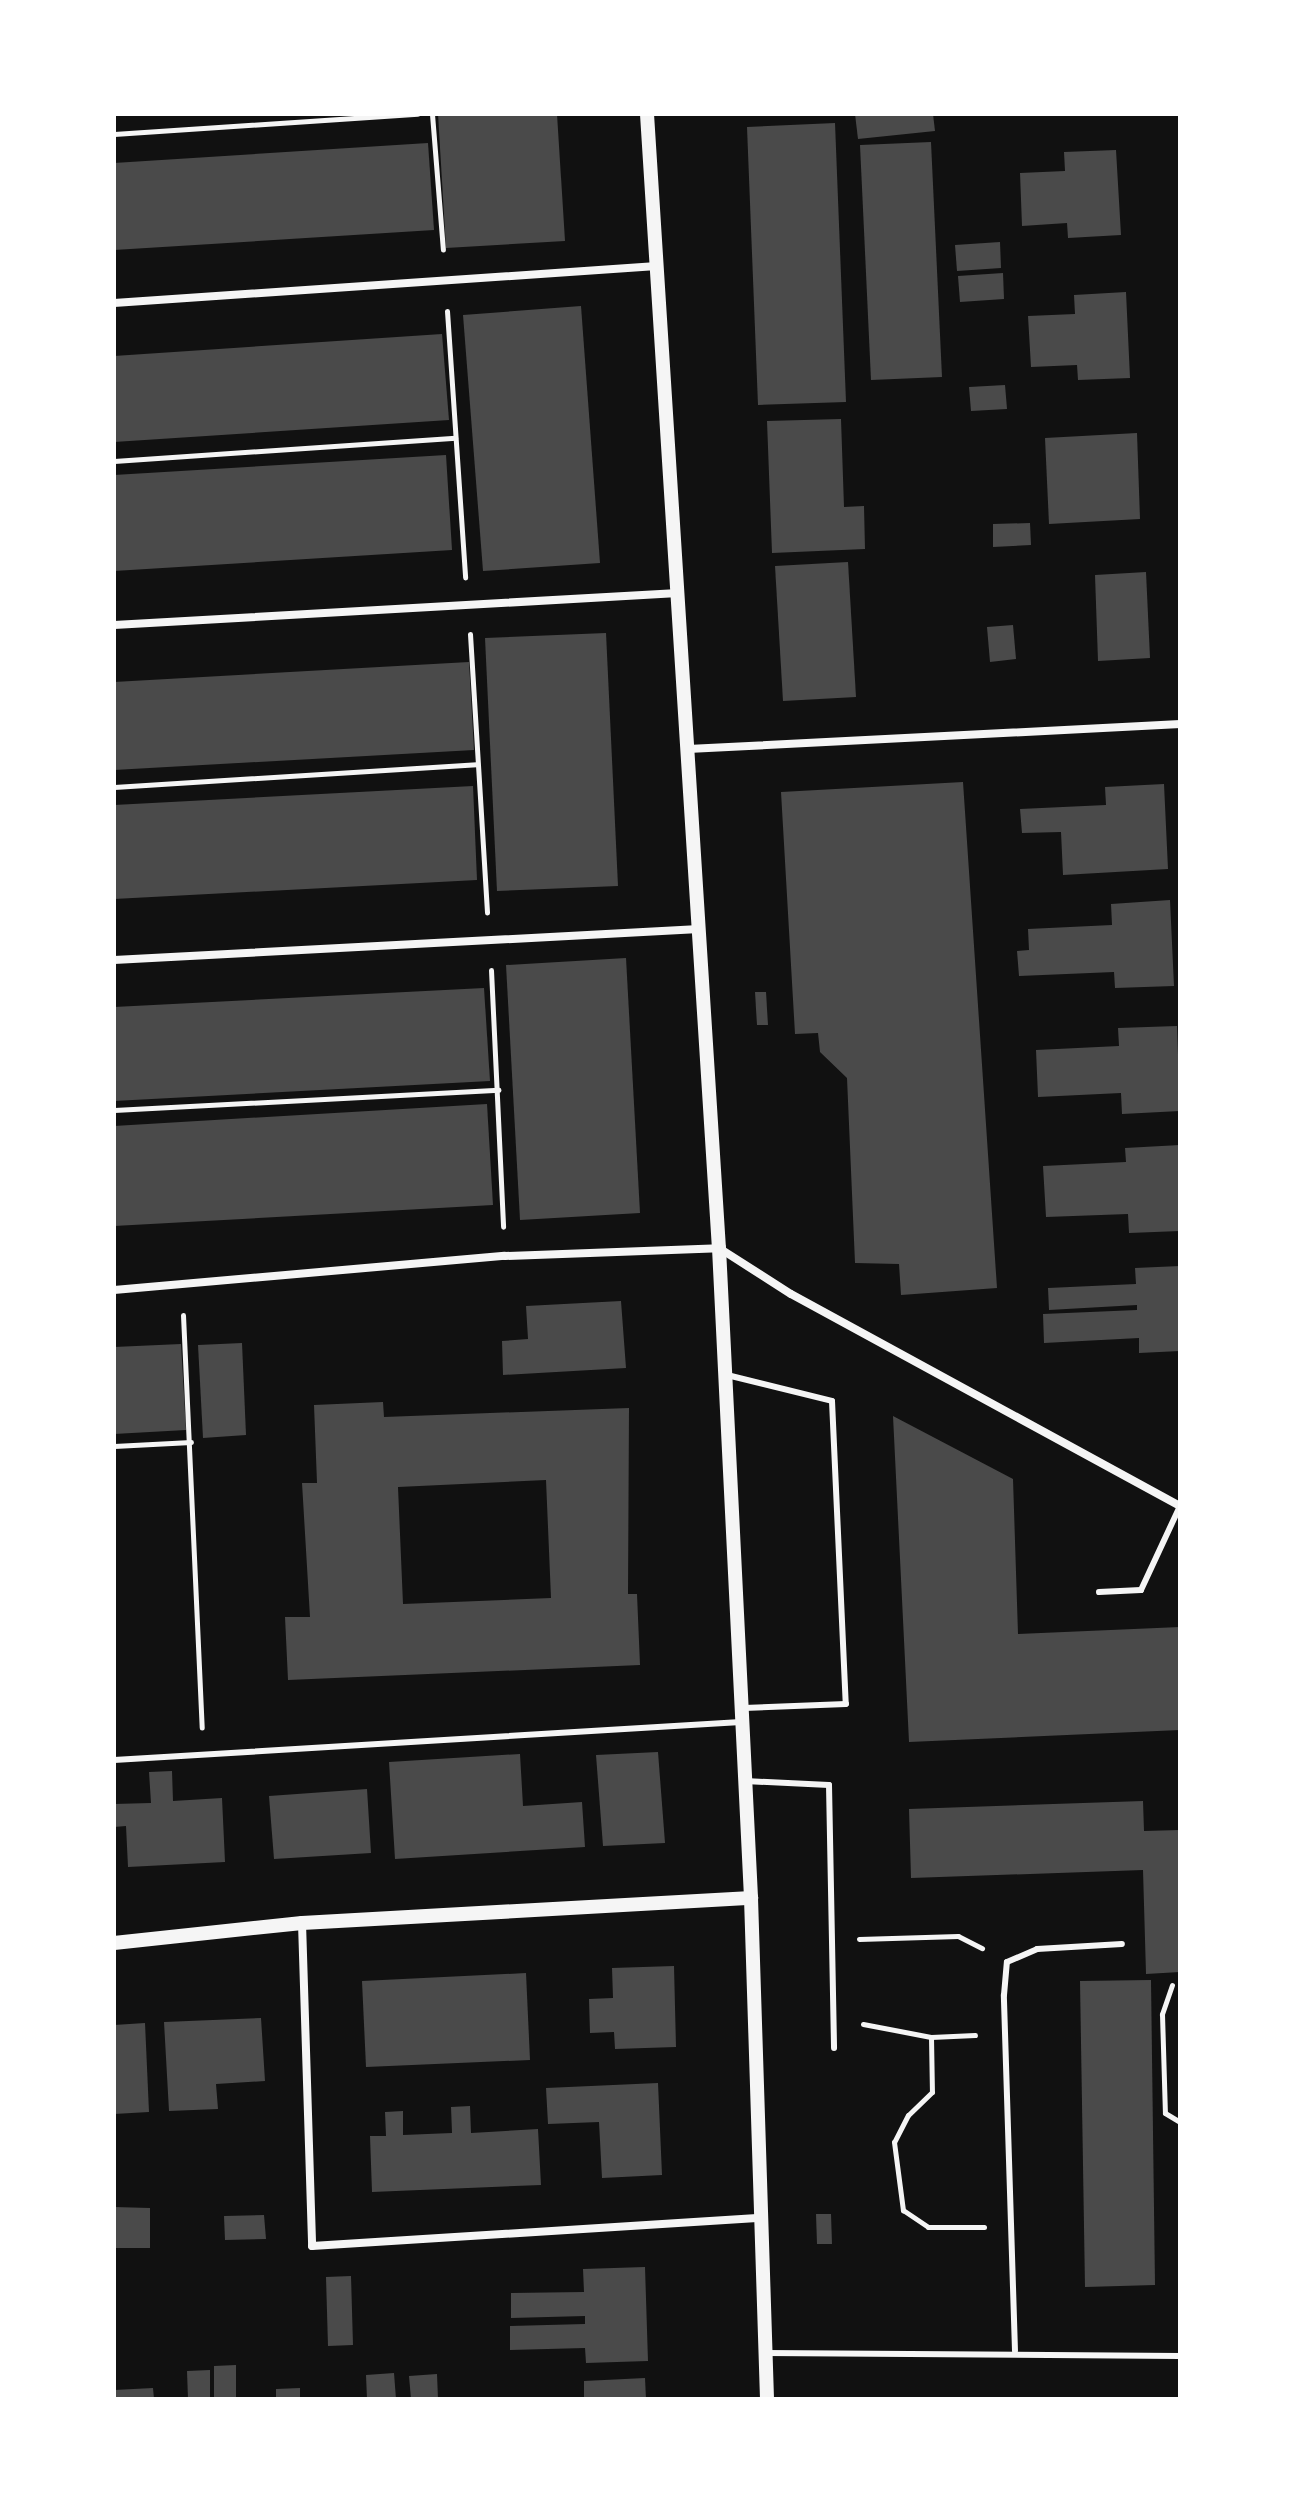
<!DOCTYPE html>
<style>
body{margin:0}
#map{position:relative;width:1294px;height:2513px;overflow:hidden;background:#111;font-family:Raleway,sans-serif}
div>[style]{position:absolute}
[style*='--x']{left:calc(var(--x)*1px);top:calc(var(--y)*1px);width:calc(var(--w)*1px);rotate:calc(var(--a)*1deg)}
.building>*{inset:0;background:#4a4a4a}
.path>*{height:5px;margin:-2.5px;padding:0 2.5px;transform-origin:2.5px;border-radius:2.5px;background:#f5f5f5}
.service>*{height:6px;margin:-3px;padding:0 3px;transform-origin:3px;border-radius:3px;background:#f5f5f5}
.minor>*{height:8px;margin:-4px;padding:0 4px;transform-origin:4px;border-radius:4px;background:#f5f5f5}
.tertiary>*{height:14px;margin:-7px;padding:0 7px;transform-origin:7px;border-radius:7px;background:#f5f5f5}
span{translate:-50% -50%;white-space:nowrap;text-align:center;line-height:1.15;-webkit-text-stroke:6px #fff;paint-order:stroke}
.frame{position:absolute;inset:0;border:116px solid #fff;pointer-events:none}
</style>
<div id="map">
<div class="building">
<div style="clip-path:polygon(438px 114px,557px 114px,565px 241px,446px 248px)"></div>
<div style="clip-path:polygon(855px 114px,933px 114px,935px 131px,858px 139px)"></div>
<div style="clip-path:polygon(835px 123px,846px 402px,758px 405px,747px 127px)"></div>
<div style="clip-path:polygon(931px 142px,942px 377px,871px 380px,860px 145px)"></div>
<div style="clip-path:polygon(428px 143px,434px 230px,114px 250px,114px 163px)"></div>
<div style="clip-path:polygon(1116px 150px,1121px 235px,1068px 238px,1067px 223px,1022px 226px,1020px 173px,1065px 171px,1064px 152px)"></div>
<div style="clip-path:polygon(1000px 242px,1001px 268px,957px 271px,955px 245px)"></div>
<div style="clip-path:polygon(1003px 273px,1004px 299px,960px 302px,958px 276px)"></div>
<div style="clip-path:polygon(1126px 292px,1130px 378px,1078px 380px,1077px 365px,1031px 367px,1028px 316px,1075px 314px,1074px 295px)"></div>
<div style="clip-path:polygon(581px 306px,600px 563px,483px 571px,463px 315px)"></div>
<div style="clip-path:polygon(442px 334px,449px 420px,114px 442px,114px 356px)"></div>
<div style="clip-path:polygon(1005px 385px,1007px 409px,971px 411px,969px 387px)"></div>
<div style="clip-path:polygon(841px 419px,844px 507px,864px 506px,865px 549px,772px 553px,767px 421px)"></div>
<div style="clip-path:polygon(1137px 433px,1140px 519px,1049px 524px,1045px 438px)"></div>
<div style="clip-path:polygon(446px 455px,452px 550px,114px 571px,114px 475px)"></div>
<div style="clip-path:polygon(1030px 523px,1031px 545px,993px 547px,993px 524px)"></div>
<div style="clip-path:polygon(848px 562px,856px 697px,783px 701px,775px 566px)"></div>
<div style="clip-path:polygon(1146px 572px,1150px 658px,1098px 661px,1095px 575px)"></div>
<div style="clip-path:polygon(1013px 625px,1016px 659px,990px 662px,987px 627px)"></div>
<div style="clip-path:polygon(606px 633px,618px 886px,497px 891px,485px 638px)"></div>
<div style="clip-path:polygon(469px 662px,474px 750px,114px 770px,114px 682px)"></div>
<div style="clip-path:polygon(963px 782px,997px 1288px,901px 1295px,899px 1264px,855px 1263px,847px 1078px,820px 1052px,818px 1033px,795px 1034px,781px 792px)"></div>
<div style="clip-path:polygon(1164px 784px,1168px 869px,1063px 875px,1061px 832px,1022px 833px,1020px 809px,1106px 805px,1105px 787px)"></div>
<div style="clip-path:polygon(473px 786px,477px 880px,114px 899px,114px 805px)"></div>
<div style="clip-path:polygon(1170px 900px,1174px 986px,1115px 988px,1114px 972px,1019px 976px,1017px 951px,1029px 950px,1028px 929px,1112px 925px,1111px 904px)"></div>
<div style="clip-path:polygon(626px 958px,640px 1213px,520px 1220px,506px 965px)"></div>
<div style="clip-path:polygon(484px 988px,490px 1081px,114px 1101px,114px 1007px)"></div>
<div style="clip-path:polygon(755px 992px,766px 992px,768px 1025px,757px 1025px)"></div>
<div style="clip-path:polygon(1177px 1026px,1180px 1111px,1122px 1114px,1121px 1093px,1038px 1097px,1036px 1050px,1119px 1046px,1118px 1028px)"></div>
<div style="clip-path:polygon(487px 1104px,493px 1205px,114px 1226px,114px 1126px)"></div>
<div style="clip-path:polygon(1180px 1145px,1180px 1231px,1129px 1233px,1128px 1214px,1046px 1217px,1043px 1166px,1126px 1162px,1125px 1148px)"></div>
<div style="clip-path:polygon(1180px 1266px,1180px 1351px,1139px 1353px,1139px 1338px,1044px 1343px,1043px 1314px,1137px 1310px,1137px 1305px,1049px 1310px,1048px 1288px,1136px 1284px,1135px 1268px)"></div>
<div style="clip-path:polygon(621px 1301px,626px 1368px,503px 1375px,502px 1341px,528px 1339px,526px 1306px)"></div>
<div style="clip-path:polygon(242px 1343px,246px 1435px,203px 1438px,198px 1345px)"></div>
<div style="clip-path:polygon(181px 1344px,186px 1430px,114px 1434px,114px 1347px)"></div>
<div style="clip-path:polygon(evenodd,383px 1402px,384px 1417px,629px 1408px,628px 1594px,637px 1594px,640px 1665px,288px 1680px,285px 1617px,310px 1617px,302px 1483px,317px 1483px,314px 1405px,383px 1402px,546px 1480px,551px 1598px,403px 1604px,398px 1487px,546px 1480px)"></div>
<div style="clip-path:polygon(893px 1416px,1013px 1479px,1018px 1634px,1180px 1627px,1180px 1730px,909px 1742px)"></div>
<div style="clip-path:polygon(658px 1752px,665px 1843px,603px 1846px,596px 1755px)"></div>
<div style="clip-path:polygon(520px 1754px,523px 1806px,582px 1802px,585px 1847px,395px 1859px,389px 1762px)"></div>
<div style="clip-path:polygon(172px 1771px,173px 1801px,222px 1798px,225px 1862px,128px 1867px,126px 1826px,114px 1827px,114px 1804px,151px 1803px,149px 1772px)"></div>
<div style="clip-path:polygon(367px 1789px,371px 1853px,274px 1859px,269px 1796px)"></div>
<div style="clip-path:polygon(1143px 1801px,1144px 1831px,1180px 1830px,1180px 1972px,1146px 1974px,1143px 1870px,911px 1878px,909px 1809px)"></div>
<div style="clip-path:polygon(674px 1966px,676px 2047px,615px 2049px,614px 2032px,590px 2033px,589px 1999px,613px 1998px,612px 1968px)"></div>
<div style="clip-path:polygon(526px 1973px,530px 2060px,366px 2067px,362px 1981px)"></div>
<div style="clip-path:polygon(1151px 1980px,1155px 2285px,1085px 2287px,1080px 1981px)"></div>
<div style="clip-path:polygon(261px 2018px,265px 2081px,216px 2084px,218px 2109px,169px 2111px,164px 2022px)"></div>
<div style="clip-path:polygon(145px 2023px,149px 2112px,114px 2114px,114px 2025px)"></div>
<div style="clip-path:polygon(658px 2083px,662px 2175px,602px 2178px,599px 2122px,548px 2124px,546px 2088px)"></div>
<div style="clip-path:polygon(470px 2106px,471px 2133px,538px 2129px,541px 2185px,372px 2192px,370px 2136px,386px 2136px,385px 2112px,403px 2111px,403px 2135px,452px 2133px,451px 2107px)"></div>
<div style="clip-path:polygon(114px 2207px,150px 2208px,150px 2248px,114px 2248px)"></div>
<div style="clip-path:polygon(816px 2214px,831px 2214px,832px 2244px,817px 2244px)"></div>
<div style="clip-path:polygon(264px 2215px,266px 2239px,225px 2240px,224px 2216px)"></div>
<div style="clip-path:polygon(645px 2267px,648px 2361px,586px 2363px,585px 2348px,510px 2350px,510px 2326px,585px 2324px,585px 2316px,511px 2318px,511px 2293px,584px 2292px,583px 2269px)"></div>
<div style="clip-path:polygon(351px 2276px,353px 2345px,328px 2346px,326px 2277px)"></div>
<div style="clip-path:polygon(236px 2365px,236px 2399px,214px 2399px,214px 2366px)"></div>
<div style="clip-path:polygon(210px 2370px,210px 2399px,188px 2399px,187px 2371px)"></div>
<div style="clip-path:polygon(394px 2373px,396px 2399px,367px 2399px,366px 2375px)"></div>
<div style="clip-path:polygon(437px 2374px,438px 2399px,411px 2399px,409px 2376px)"></div>
<div style="clip-path:polygon(645px 2378px,646px 2399px,584px 2399px,584px 2381px)"></div>
<div style="clip-path:polygon(153px 2388px,154px 2399px,114px 2399px,114px 2390px)"></div>
<div style="clip-path:polygon(300px 2388px,300px 2399px,276px 2399px,276px 2389px)"></div>
</div>
<div class="path">
<div style="--x:432;--y:114;--w:136;--a:85.4"></div>
<div style="--x:114;--y:134;--w:304;--a:-3.8"></div>
<div style="--x:447;--y:311;--w:267;--a:86.1"></div>
<div style="--x:114;--y:461;--w:342;--a:-3.9"></div>
<div style="--x:470;--y:634;--w:279;--a:86.5"></div>
<div style="--x:114;--y:787;--w:363;--a:-3.6"></div>
<div style="--x:491;--y:970;--w:257;--a:87.3"></div>
<div style="--x:114;--y:1110;--w:385;--a:-3"></div>
<div style="--x:183;--y:1315;--w:413;--a:87.4"></div>
<div style="--x:114;--y:1446;--w:77;--a:-3"></div>
<div style="--x:859;--y:1939;--w:99;--a:-1.7"></div>
<div style="--x:958;--y:1936;--w:27;--a:27"></div>
<div style="--x:1172;--y:1985;--w:31;--a:109"></div>
<div style="--x:1162;--y:2014;--w:99;--a:88.3"></div>
<div style="--x:1165;--y:2113;--w:17;--a:31"></div>
<div style="--x:863;--y:2024;--w:69;--a:10.8"></div>
<div style="--x:931;--y:2037;--w:44;--a:-2.6"></div>
<div style="--x:931;--y:2037;--w:55;--a:89"></div>
<div style="--x:932;--y:2092;--w:33;--a:136"></div>
<div style="--x:908;--y:2115;--w:30;--a:117"></div>
<div style="--x:894;--y:2142;--w:69;--a:82.5"></div>
<div style="--x:903;--y:2210;--w:30;--a:34"></div>
<div style="--x:928;--y:2227;--w:56;--a:0"></div>
</div>
<div class="service">
<div style="--x:727;--y:1375;--w:108;--a:13.9"></div>
<div style="--x:832;--y:1401;--w:303;--a:87.4"></div>
<div style="--x:846;--y:1704;--w:102;--a:177.8"></div>
<div style="--x:1099;--y:1592;--w:42;--a:-2.7"></div>
<div style="--x:1141;--y:1590;--w:93;--a:-65.1"></div>
<div style="--x:114;--y:1760;--w:628;--a:-3.47"></div>
<div style="--x:745;--y:1781;--w:84;--a:2.7"></div>
<div style="--x:829;--y:1785;--w:263;--a:88.9"></div>
<div style="--x:1015;--y:2351;--w:356;--a:-91.8"></div>
<div style="--x:1004;--y:1995;--w:33;--a:-85"></div>
<div style="--x:1007;--y:1962;--w:33;--a:-23"></div>
<div style="--x:1037;--y:1949;--w:85;--a:-3.4"></div>
<div style="--x:765;--y:2353;--w:415;--a:0.4"></div>
</div>
<div class="minor">
<div style="--x:114;--y:303;--w:544;--a:-3.9"></div>
<div style="--x:114;--y:625;--w:565;--a:-3.25"></div>
<div style="--x:688;--y:749;--w:493;--a:-2.9"></div>
<div style="--x:114;--y:960;--w:586;--a:-3.03"></div>
<div style="--x:114;--y:1290;--w:392;--a:-5"></div>
<div style="--x:505;--y:1256;--w:214;--a:-2.1"></div>
<div style="--x:719;--y:1248;--w:85;--a:32.6"></div>
<div style="--x:791;--y:1294;--w:443;--a:28.6"></div>
<div style="--x:302;--y:1923;--w:323;--a:88.2"></div>
<div style="--x:312;--y:2246;--w:450;--a:-3.6"></div>
</div>
<div class="tertiary">
<div style="--x:647;--y:114;--w:1136;--a:86.37"></div>
<div style="--x:719;--y:1248;--w:651;--a:87.18"></div>
<div style="--x:751;--y:1898;--w:501;--a:88.17"></div>
<div style="--x:114;--y:1943;--w:189;--a:-6.1"></div>
<div style="--x:302;--y:1923;--w:450;--a:-3.2"></div>
</div>
<div class="frame"></div>
</div>
